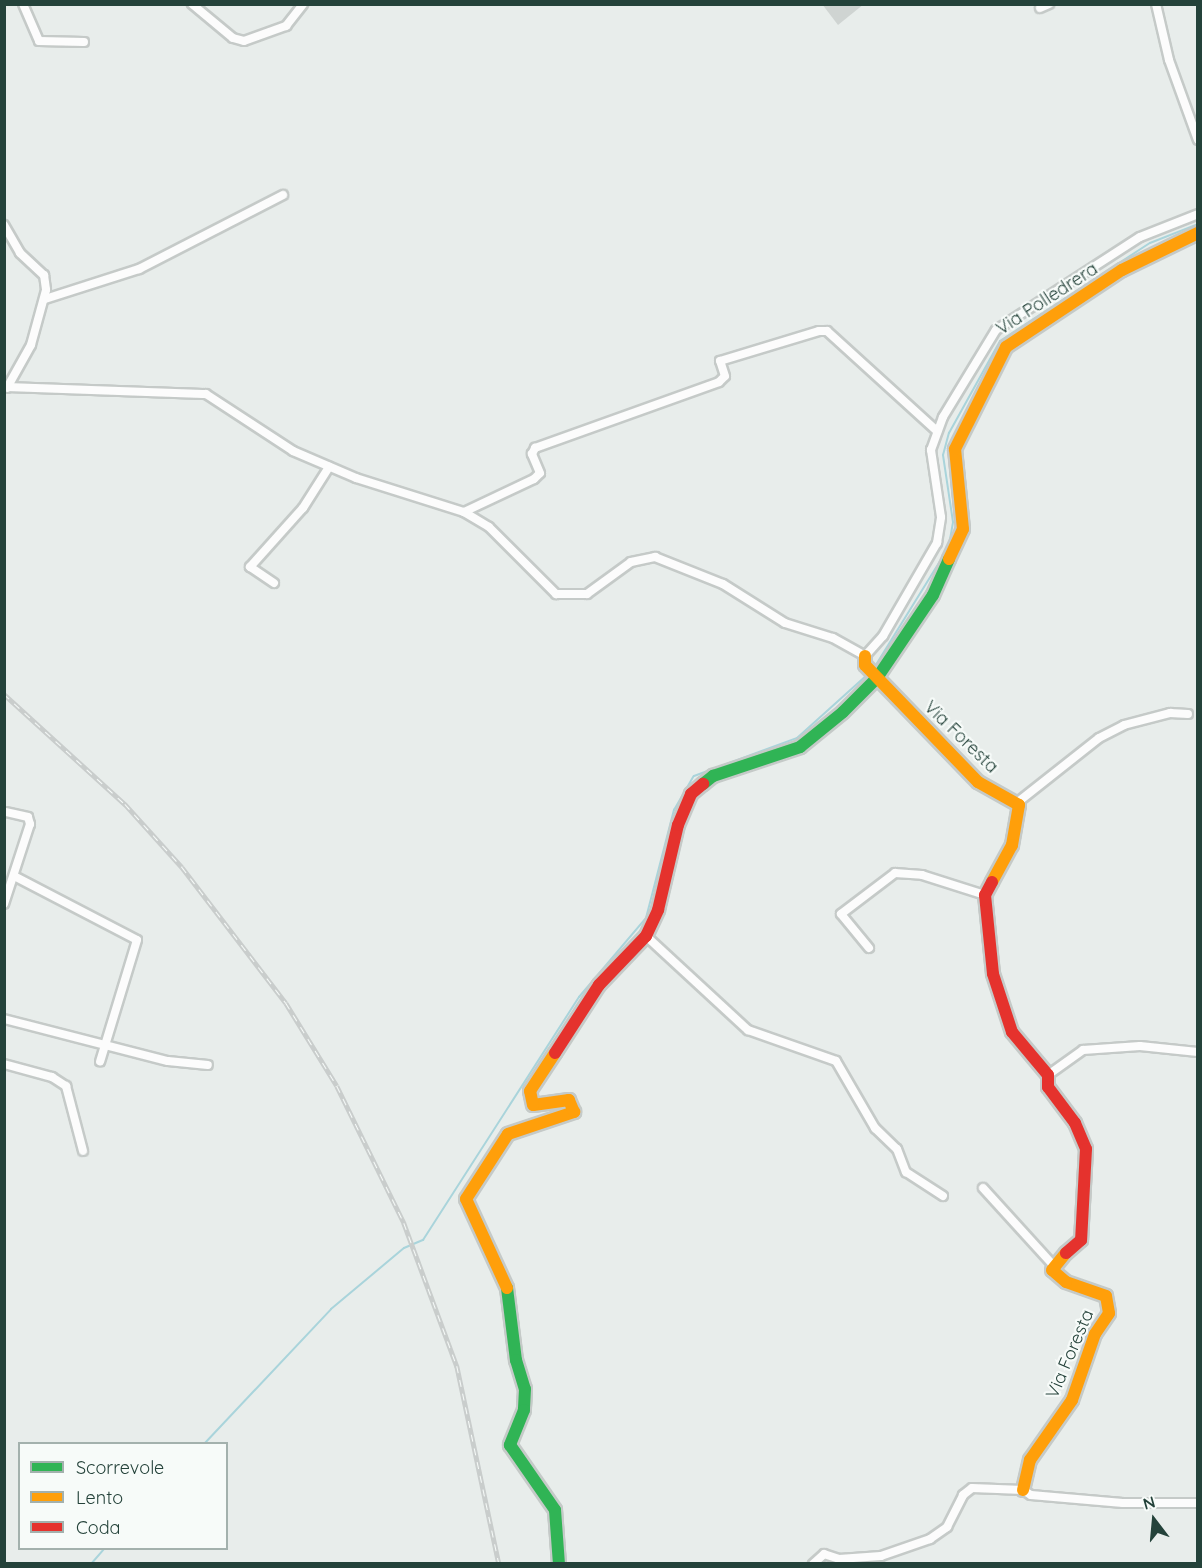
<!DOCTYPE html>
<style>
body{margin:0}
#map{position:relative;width:1202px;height:1568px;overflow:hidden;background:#e8edeb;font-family:Quicksand,sans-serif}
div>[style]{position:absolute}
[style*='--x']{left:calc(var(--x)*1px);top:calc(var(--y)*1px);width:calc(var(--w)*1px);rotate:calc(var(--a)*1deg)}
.stream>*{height:2px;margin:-1px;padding:0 1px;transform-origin:1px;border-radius:1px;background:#a9d4db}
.building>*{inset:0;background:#cfd4d2}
.roads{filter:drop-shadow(2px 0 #c5cac8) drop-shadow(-2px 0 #c5cac8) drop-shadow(0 2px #c5cac8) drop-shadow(0 -2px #c5cac8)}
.street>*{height:8px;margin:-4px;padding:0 4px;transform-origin:4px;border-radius:4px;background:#fcfcfc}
.fast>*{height:12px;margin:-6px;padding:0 6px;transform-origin:6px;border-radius:6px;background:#30b455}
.slow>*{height:12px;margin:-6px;padding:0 6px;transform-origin:6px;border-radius:6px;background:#ff9f0a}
.jam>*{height:12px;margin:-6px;padding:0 6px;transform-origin:6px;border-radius:6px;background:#e5322d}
.rail>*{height:4.5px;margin-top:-2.25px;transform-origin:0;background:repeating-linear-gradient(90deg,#f7fbf9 0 7px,#c9cdcc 0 14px);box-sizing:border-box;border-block:2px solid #c9cdcc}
span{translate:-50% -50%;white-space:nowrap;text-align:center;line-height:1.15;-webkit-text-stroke:4.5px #f7fbf9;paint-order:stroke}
.street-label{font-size:18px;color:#24423a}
.frame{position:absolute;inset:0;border:6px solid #24423a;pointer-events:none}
.legend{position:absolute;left:18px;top:1442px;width:210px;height:108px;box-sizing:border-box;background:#f7fbf9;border:2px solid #a3b1ad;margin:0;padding:8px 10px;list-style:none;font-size:18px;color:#24423a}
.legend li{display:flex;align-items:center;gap:12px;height:30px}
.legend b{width:30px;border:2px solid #a3b1ad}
.north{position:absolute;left:1124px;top:1490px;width:60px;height:60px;-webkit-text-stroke:4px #f7fbf9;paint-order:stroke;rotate:344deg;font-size:16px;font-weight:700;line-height:24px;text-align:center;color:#24423a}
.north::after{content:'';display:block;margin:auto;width:21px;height:27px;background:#24423a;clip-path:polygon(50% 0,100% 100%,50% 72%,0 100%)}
</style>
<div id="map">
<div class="stream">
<div style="--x:949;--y:545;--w:23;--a:-80"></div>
<div style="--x:953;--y:522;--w:68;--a:-98.5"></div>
<div style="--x:943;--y:455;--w:23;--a:-75"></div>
<div style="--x:949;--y:433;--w:105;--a:-61"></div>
<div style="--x:1000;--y:341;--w:179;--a:-33.2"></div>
<div style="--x:1150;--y:243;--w:52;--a:-21.6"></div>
<div style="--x:874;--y:668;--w:139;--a:-58.3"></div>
<div style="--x:204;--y:1444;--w:185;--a:-46.7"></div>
<div style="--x:331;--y:1309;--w:95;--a:-39.9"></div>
<div style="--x:404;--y:1248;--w:21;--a:-23"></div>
<div style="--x:423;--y:1240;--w:289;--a:-57.3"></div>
<div style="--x:579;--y:997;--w:104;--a:-49.7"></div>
<div style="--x:646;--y:918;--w:112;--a:-75.5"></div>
<div style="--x:674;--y:810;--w:39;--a:-60"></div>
<div style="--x:694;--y:776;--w:110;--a:-20.3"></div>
<div style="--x:797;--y:738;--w:96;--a:-42"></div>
<div style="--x:91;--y:1564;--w:21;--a:-49"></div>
</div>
<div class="building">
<div style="clip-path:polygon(822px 4px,864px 4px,838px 25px)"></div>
</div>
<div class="roads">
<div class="street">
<div style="--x:23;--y:4;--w:40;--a:66.6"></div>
<div style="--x:39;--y:41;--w:45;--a:1.3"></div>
<div style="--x:192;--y:4;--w:53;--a:39.7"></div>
<div style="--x:233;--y:38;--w:11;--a:15"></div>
<div style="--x:244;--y:41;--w:45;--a:-19.7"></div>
<div style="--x:286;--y:26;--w:28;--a:-52"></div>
<div style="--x:1156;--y:4;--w:57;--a:76.9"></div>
<div style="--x:1169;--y:60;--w:85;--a:70.1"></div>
<div style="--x:1040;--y:8;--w:10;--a:-24"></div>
<div style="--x:4;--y:225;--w:32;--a:60"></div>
<div style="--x:20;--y:253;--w:33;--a:43"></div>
<div style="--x:44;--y:275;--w:15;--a:82"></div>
<div style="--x:46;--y:290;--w:57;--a:105.3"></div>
<div style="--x:31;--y:345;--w:49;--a:119.2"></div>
<div style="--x:45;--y:299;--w:99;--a:-17.7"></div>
<div style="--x:139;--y:269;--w:162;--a:-27.2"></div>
<div style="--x:4;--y:387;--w:202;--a:2"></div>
<div style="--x:206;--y:394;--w:104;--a:33.2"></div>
<div style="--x:293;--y:451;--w:69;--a:23.2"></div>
<div style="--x:356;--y:478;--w:113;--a:17.5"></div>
<div style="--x:464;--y:512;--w:29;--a:31"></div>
<div style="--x:489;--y:527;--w:95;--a:45"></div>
<div style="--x:556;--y:594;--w:31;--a:0"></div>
<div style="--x:587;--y:594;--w:54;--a:-36"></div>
<div style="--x:631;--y:562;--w:25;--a:-12"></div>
<div style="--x:655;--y:557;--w:73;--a:21.7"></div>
<div style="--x:723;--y:584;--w:73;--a:32.2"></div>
<div style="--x:785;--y:623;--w:50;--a:17.4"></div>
<div style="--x:833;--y:638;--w:37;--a:29"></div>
<div style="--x:865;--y:656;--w:27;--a:-48"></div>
<div style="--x:883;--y:636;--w:108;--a:-59.9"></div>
<div style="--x:937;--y:543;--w:26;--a:-81"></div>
<div style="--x:941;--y:517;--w:68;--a:-98.5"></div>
<div style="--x:931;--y:450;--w:35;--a:-70"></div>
<div style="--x:943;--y:417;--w:102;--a:-58.7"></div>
<div style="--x:996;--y:330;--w:171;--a:-32.9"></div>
<div style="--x:1140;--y:237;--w:62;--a:-21.6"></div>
<div style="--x:464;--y:512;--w:77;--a:-25.2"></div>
<div style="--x:534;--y:479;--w:8;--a:-45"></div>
<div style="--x:540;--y:473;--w:21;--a:-113"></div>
<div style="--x:532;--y:454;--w:7;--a:-63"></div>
<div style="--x:535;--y:448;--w:195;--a:-19.7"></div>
<div style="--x:719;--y:382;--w:8;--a:-45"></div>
<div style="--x:725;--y:376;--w:16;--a:-108"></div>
<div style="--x:720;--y:361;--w:103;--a:-16.9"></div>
<div style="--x:819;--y:331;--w:8;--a:0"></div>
<div style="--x:827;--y:331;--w:149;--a:42.3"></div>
<div style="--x:274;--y:583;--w:29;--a:-146"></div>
<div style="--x:250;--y:567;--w:79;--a:-48.1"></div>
<div style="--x:303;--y:508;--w:49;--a:-57.6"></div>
<div style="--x:1018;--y:802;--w:103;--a:-38.3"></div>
<div style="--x:1099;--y:738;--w:28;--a:-27"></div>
<div style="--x:1124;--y:725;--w:48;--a:-14.6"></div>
<div style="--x:1170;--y:713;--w:18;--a:3"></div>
<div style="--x:16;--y:877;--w:136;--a:27.5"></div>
<div style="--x:137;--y:940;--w:127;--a:106.9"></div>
<div style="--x:4;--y:904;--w:84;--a:-72"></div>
<div style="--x:30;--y:824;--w:7;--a:-106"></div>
<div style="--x:28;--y:817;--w:22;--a:-167"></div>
<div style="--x:646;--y:936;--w:139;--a:42.7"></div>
<div style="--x:748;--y:1030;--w:93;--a:19.4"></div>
<div style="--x:836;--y:1061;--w:78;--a:59.8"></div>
<div style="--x:875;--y:1128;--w:30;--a:44"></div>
<div style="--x:897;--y:1149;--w:25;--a:69"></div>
<div style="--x:906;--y:1172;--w:44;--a:33"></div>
<div style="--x:869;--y:948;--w:44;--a:-129.5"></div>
<div style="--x:841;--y:914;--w:68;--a:-37.2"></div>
<div style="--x:895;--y:873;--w:27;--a:4"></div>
<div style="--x:922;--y:875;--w:66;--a:17.6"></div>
<div style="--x:4;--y:1019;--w:169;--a:14.4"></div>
<div style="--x:168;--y:1061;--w:40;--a:5.7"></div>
<div style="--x:4;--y:1064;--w:50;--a:15.2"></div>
<div style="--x:52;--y:1077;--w:17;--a:33"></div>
<div style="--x:66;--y:1086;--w:67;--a:75.3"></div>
<div style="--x:1048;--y:1075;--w:43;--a:-35.5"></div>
<div style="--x:1083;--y:1050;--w:57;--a:-4"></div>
<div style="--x:1140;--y:1046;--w:58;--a:5.9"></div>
<div style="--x:983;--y:1188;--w:104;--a:47.7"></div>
<div style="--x:813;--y:1564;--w:15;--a:-42"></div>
<div style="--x:824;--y:1554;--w:16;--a:18"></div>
<div style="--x:839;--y:1559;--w:42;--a:-4.1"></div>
<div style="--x:881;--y:1556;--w:52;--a:-19.1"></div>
<div style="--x:930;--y:1539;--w:21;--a:-35"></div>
<div style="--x:947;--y:1527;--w:36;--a:-63"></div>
<div style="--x:963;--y:1495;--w:11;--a:-38"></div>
<div style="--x:972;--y:1488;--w:51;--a:2.2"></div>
<div style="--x:1023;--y:1490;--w:9;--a:32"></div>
<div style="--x:1031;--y:1495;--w:92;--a:5"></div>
<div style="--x:1123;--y:1503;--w:75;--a:0"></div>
</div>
<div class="fast">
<div style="--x:703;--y:784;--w:13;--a:-39"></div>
<div style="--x:713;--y:776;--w:92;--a:-18.4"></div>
<div style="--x:800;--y:747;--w:55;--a:-39.1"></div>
<div style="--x:843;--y:712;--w:48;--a:-45"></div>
<div style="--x:877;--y:678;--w:100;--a:-56"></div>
<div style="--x:933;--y:595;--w:39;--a:-66"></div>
<div style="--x:507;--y:1288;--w:73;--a:82.9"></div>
<div style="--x:516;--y:1360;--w:30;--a:73"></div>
<div style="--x:525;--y:1389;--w:21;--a:93"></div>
<div style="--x:524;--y:1410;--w:38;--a:112"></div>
<div style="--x:510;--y:1445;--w:79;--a:55.3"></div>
<div style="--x:555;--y:1510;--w:54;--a:85.8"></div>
</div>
<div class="slow">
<div style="--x:949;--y:559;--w:33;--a:-65"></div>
<div style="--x:963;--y:529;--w:80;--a:-95.7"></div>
<div style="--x:955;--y:449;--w:114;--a:-63.4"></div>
<div style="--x:1006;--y:347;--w:139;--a:-33.6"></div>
<div style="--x:1122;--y:270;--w:85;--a:-26"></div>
<div style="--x:865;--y:656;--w:9;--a:90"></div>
<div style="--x:865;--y:665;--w:163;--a:46"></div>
<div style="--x:978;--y:782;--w:47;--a:29.3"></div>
<div style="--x:1019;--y:805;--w:41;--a:99.9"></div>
<div style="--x:1012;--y:845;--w:42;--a:118.4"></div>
<div style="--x:507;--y:1288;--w:98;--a:-114.7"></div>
<div style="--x:466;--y:1199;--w:77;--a:-57.1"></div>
<div style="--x:508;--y:1134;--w:70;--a:-18.4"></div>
<div style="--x:574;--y:1112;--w:13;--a:-113"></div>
<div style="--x:569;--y:1100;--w:36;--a:172"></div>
<div style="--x:533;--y:1105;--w:14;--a:-102"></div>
<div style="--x:530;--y:1091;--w:45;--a:-56.7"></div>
<div style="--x:1023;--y:1490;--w:31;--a:-77"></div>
<div style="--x:1030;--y:1460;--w:73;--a:-55"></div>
<div style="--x:1072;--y:1400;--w:70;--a:-70.8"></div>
<div style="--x:1095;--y:1334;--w:25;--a:-56"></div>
<div style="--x:1109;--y:1313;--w:17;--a:-100"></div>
<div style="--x:1106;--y:1296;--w:42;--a:-160.7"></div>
<div style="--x:1066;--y:1282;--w:18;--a:-139"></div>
<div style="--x:1052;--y:1270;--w:22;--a:-51"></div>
</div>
<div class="jam">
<div style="--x:992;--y:882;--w:15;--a:118"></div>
<div style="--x:985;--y:895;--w:79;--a:84.2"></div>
<div style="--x:993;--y:974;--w:61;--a:71.9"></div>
<div style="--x:1012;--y:1032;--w:56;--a:50.1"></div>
<div style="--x:1048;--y:1075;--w:12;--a:90"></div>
<div style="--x:1048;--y:1087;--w:45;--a:53.1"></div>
<div style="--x:1075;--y:1123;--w:28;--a:67"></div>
<div style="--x:1086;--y:1149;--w:91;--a:93.1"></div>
<div style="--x:1081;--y:1240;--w:20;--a:139"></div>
<div style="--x:555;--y:1053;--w:81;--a:-57.1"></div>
<div style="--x:599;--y:985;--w:68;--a:-46.2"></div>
<div style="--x:646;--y:936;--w:29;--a:-65"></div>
<div style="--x:658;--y:910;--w:87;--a:-76.8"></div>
<div style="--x:678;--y:825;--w:34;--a:-67"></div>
<div style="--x:691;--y:794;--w:16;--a:-40"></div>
</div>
</div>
<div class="rail">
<div style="--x:4;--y:694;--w:164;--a:42.3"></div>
<div style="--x:125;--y:804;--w:85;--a:47.9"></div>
<div style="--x:182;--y:867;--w:171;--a:52.6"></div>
<div style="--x:286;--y:1003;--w:97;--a:58.4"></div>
<div style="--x:337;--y:1086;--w:153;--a:63.9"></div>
<div style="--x:404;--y:1223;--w:153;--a:69.7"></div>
<div style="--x:457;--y:1366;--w:202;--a:78"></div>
</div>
<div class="street-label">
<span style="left:1047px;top:299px;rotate:-33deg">Via Polledrera</span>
<span style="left:961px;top:737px;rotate:44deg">Via Foresta</span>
<span style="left:1070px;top:1354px;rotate:-67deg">Via Foresta</span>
</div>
<div class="frame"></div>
<ul class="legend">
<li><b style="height:8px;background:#30b455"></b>Scorrevole</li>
<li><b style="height:8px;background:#ff9f0a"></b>Lento</li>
<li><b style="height:8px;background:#e5322d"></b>Coda</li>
</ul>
<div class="north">N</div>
</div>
